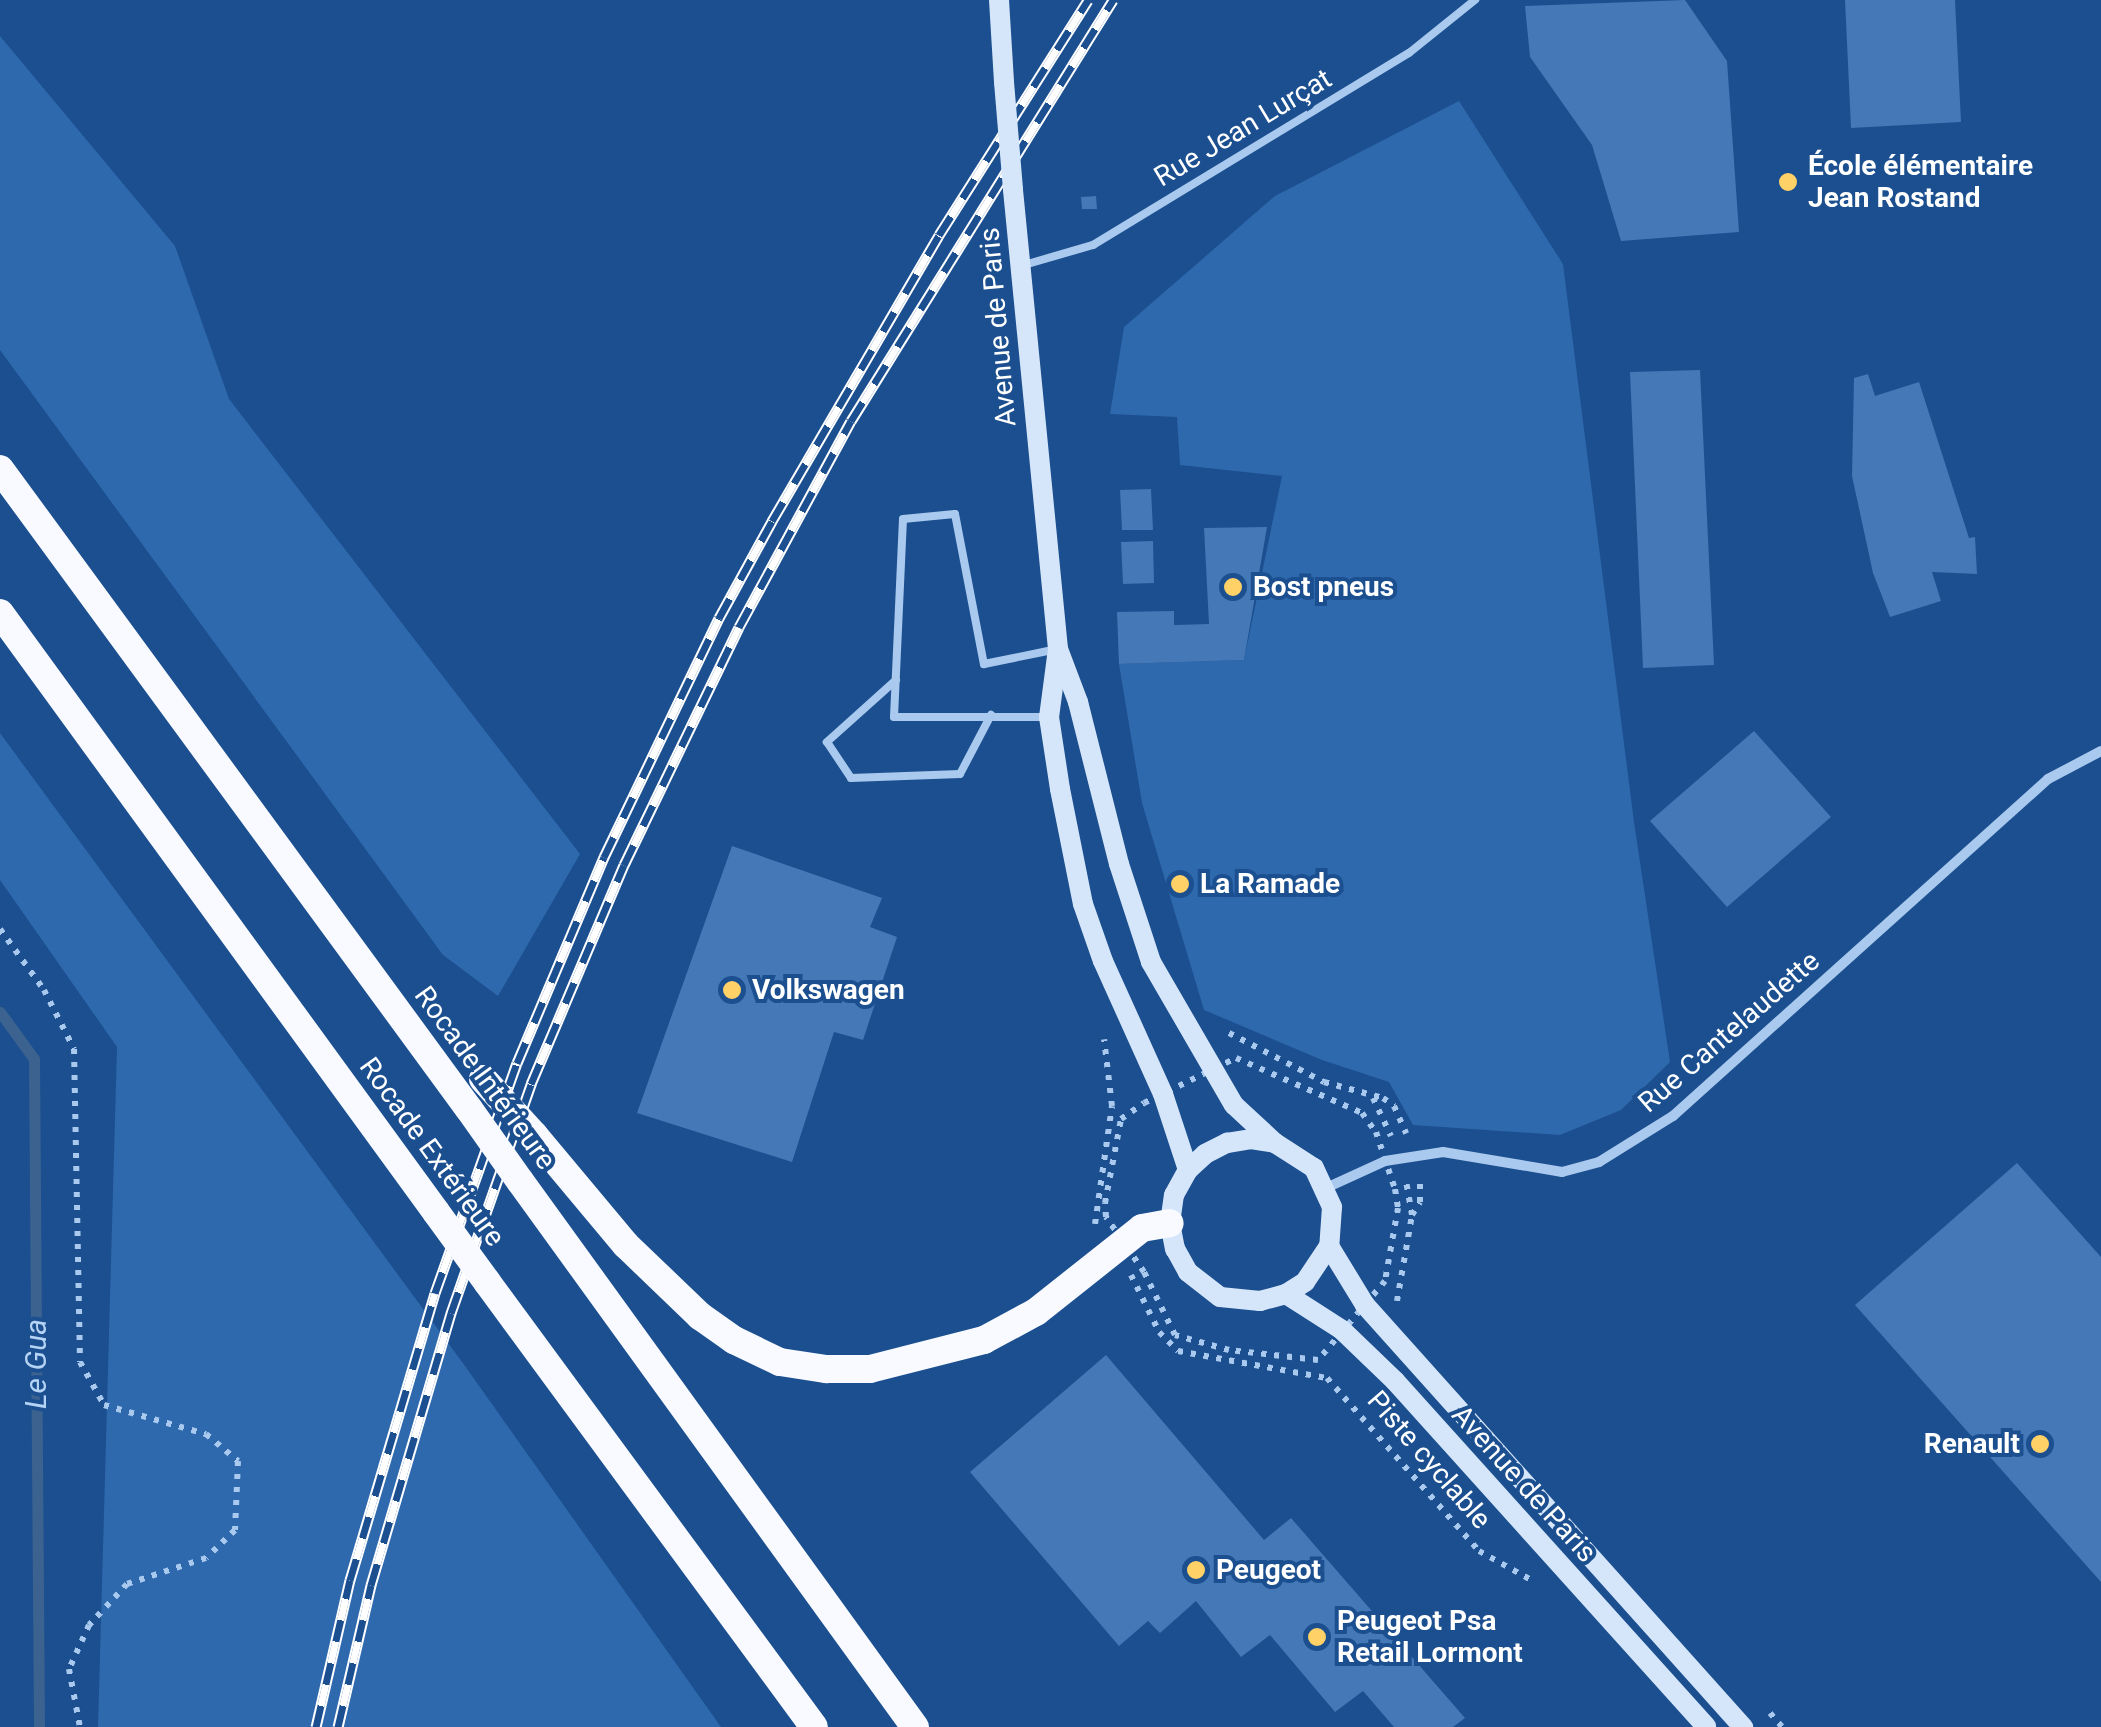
<!DOCTYPE html>
<meta charset="utf-8">
<style>
body{margin:0}
#map{position:relative;width:2101px;height:1727px;overflow:hidden;background:#1b4f8f;font-family:Roboto,sans-serif}
div>[style]{position:absolute}
[style*='--x']{left:calc(var(--x)*1px);top:calc(var(--y)*1px);width:calc(var(--w)*1px);rotate:calc(var(--a)*1deg)}
.green>*{inset:0;background:#2e69ad}
.stream>*{height:11px;margin:-5.5px;padding:0 5.5px;transform-origin:5.5px;border-radius:5.5px;background:#3c6290}
.building>*{inset:0;background:#4478b7}
.path>*{height:6px;margin-top:-3px;transform-origin:0;background:repeating-linear-gradient(90deg,#a9c9ee 0 5px,transparent 0 13px)}
.service>*{height:8px;margin:-4px;padding:0 4px;transform-origin:4px;border-radius:4px;background:#a9c9ee}
.minor>*{height:10px;margin:-5px;padding:0 5px;transform-origin:5px;border-radius:5px;background:#a9c9ee}
.secondary>*{height:20px;margin:-10px;padding:0 10px;transform-origin:10px;border-radius:10px;background:#d6e6fa}
.trunk>*{height:28px;margin:-14px;padding:0 14px;transform-origin:14px;border-radius:14px;background:#f8faff}
.rail>*{height:11px;margin-top:-5.5px;transform-origin:0;background:repeating-linear-gradient(90deg,#1b4f8f 0 22px,#fff 0 44px);box-sizing:border-box;border-block:2px solid #fff}
.secondary-bridge>*{height:20px;margin:-10px;padding:0 10px;transform-origin:10px;border-radius:10px;background:#d6e6fa}
.trunk-bridge>*{height:28px;margin:-14px;padding:0 14px;transform-origin:14px;border-radius:14px;background:#f8faff}
.dots>*{width:28px;height:28px;translate:-50% -50%;box-sizing:border-box;border:5px solid #1b4f8f;border-radius:50%}
span{translate:-50% -50%;white-space:nowrap;text-align:center;line-height:1.15;-webkit-text-stroke:8px #1b4f8f;paint-order:stroke}
.street-label{font-size:28px;color:#fff}
.poi-label{font-size:28px;color:#fff;font-weight:700}
.left{translate:0 -50%;text-align:left}
.right{translate:-100% -50%;text-align:right}
.water-label{font-size:30px;color:#b5d3f5;font-style:italic}
</style>
<div id="map">
<div class="green">
<div style="clip-path:polygon(0 36px,175px 246px,229px 399px,580px 854px,498px 996px,443px 955px,0 350px)"></div>
<div style="clip-path:polygon(1459px 101px,1563px 264px,1634px 822px,1670px 1062px,1621px 1110px,1560px 1135px,1413px 1125px,1389px 1082px,1322px 1060px,1204px 1010px,1142px 803px,1119px 664px,1244px 660px,1282px 476px,1180px 465px,1177px 417px,1110px 414px,1124px 327px,1275px 196px)"></div>
<div style="clip-path:polygon(0 733px,465px 1366px,721px 1727px,98px 1727px,117px 1047px,0 880px)"></div>
</div>
<div class="stream">
<div style="--x:0;--y:1012;--w:58;--a:54.1"></div>
<div style="--x:34;--y:1059;--w:668;--a:89.57"></div>
</div>
<div class="building">
<div style="clip-path:polygon(1685px 0,1727px 61px,1739px 232px,1621px 241px,1592px 145px,1530px 57px,1525px 6px)"></div>
<div style="clip-path:polygon(1845px 0,1955px 0,1961px 122px,1851px 128px)"></div>
<div style="clip-path:polygon(1096px 196px,1097px 209px,1082px 209px,1081px 197px)"></div>
<div style="clip-path:polygon(1700px 370px,1714px 665px,1643px 668px,1630px 372px)"></div>
<div style="clip-path:polygon(1868px 374px,1875px 396px,1919px 382px,1969px 538px,1975px 537px,1977px 574px,1932px 572px,1941px 601px,1890px 617px,1873px 573px,1852px 476px,1854px 378px)"></div>
<div style="clip-path:polygon(1151px 489px,1153px 530px,1122px 530px,1120px 490px)"></div>
<div style="clip-path:polygon(1267px 527px,1244px 660px,1119px 664px,1117px 612px,1174px 611px,1174px 625px,1209px 624px,1204px 528px)"></div>
<div style="clip-path:polygon(1153px 541px,1154px 583px,1123px 584px,1121px 542px)"></div>
<div style="clip-path:polygon(1754px 731px,1831px 817px,1727px 907px,1650px 821px)"></div>
<div style="clip-path:polygon(732px 846px,882px 898px,870px 927px,897px 937px,863px 1040px,834px 1032px,792px 1162px,637px 1113px)"></div>
<div style="clip-path:polygon(2017px 1163px,2101px 1257px,2101px 1582px,1855px 1305px)"></div>
<div style="clip-path:polygon(1106px 1355px,1264px 1540px,1291px 1518px,1465px 1718px,1453px 1727px,1394px 1727px,1363px 1691px,1335px 1712px,1270px 1635px,1241px 1657px,1196px 1601px,1160px 1633px,1148px 1621px,1119px 1646px,970px 1472px)"></div>
</div>
<div class="path">
<div style="--x:0;--y:929;--w:75;--a:54.2"></div>
<div style="--x:44;--y:990;--w:66;--a:63"></div>
<div style="--x:74;--y:1049;--w:313;--a:88.9"></div>
<div style="--x:80;--y:1362;--w:49;--a:60.8"></div>
<div style="--x:104;--y:1405;--w:106;--a:15.9"></div>
<div style="--x:206;--y:1434;--w:42;--a:40.2"></div>
<div style="--x:238;--y:1461;--w:69;--a:92.5"></div>
<div style="--x:235;--y:1530;--w:40;--a:136"></div>
<div style="--x:206;--y:1558;--w:83;--a:161.8"></div>
<div style="--x:127;--y:1584;--w:56;--a:132.8"></div>
<div style="--x:89;--y:1625;--w:48;--a:114.4"></div>
<div style="--x:69;--y:1669;--w:59;--a:79.3"></div>
<div style="--x:1229;--y:1033;--w:107;--a:27.3"></div>
<div style="--x:1324;--y:1082;--w:61;--a:15.2"></div>
<div style="--x:1383;--y:1098;--w:14;--a:36"></div>
<div style="--x:1394;--y:1106;--w:30;--a:66"></div>
<div style="--x:1236;--y:1058;--w:137;--a:23.6"></div>
<div style="--x:1362;--y:1113;--w:24;--a:54"></div>
<div style="--x:1376;--y:1132;--w:60;--a:71.6"></div>
<div style="--x:1395;--y:1189;--w:19;--a:81"></div>
<div style="--x:1398;--y:1208;--w:74;--a:100.1"></div>
<div style="--x:1385;--y:1281;--w:104;--a:130.3"></div>
<div style="--x:1318;--y:1360;--w:90;--a:-173.6"></div>
<div style="--x:1229;--y:1350;--w:56;--a:-164.5"></div>
<div style="--x:1175;--y:1335;--w:70;--a:-116.2"></div>
<div style="--x:1144;--y:1272;--w:67;--a:-124.6"></div>
<div style="--x:1106;--y:1217;--w:14;--a:-94"></div>
<div style="--x:1105;--y:1203;--w:86;--a:-79.2"></div>
<div style="--x:1121;--y:1119;--w:28;--a:-35"></div>
<div style="--x:1144;--y:1103;--w:102;--a:-26.1"></div>
<div style="--x:1373;--y:1098;--w:42;--a:64.7"></div>
<div style="--x:1412;--y:1215;--w:15;--a:-58"></div>
<div style="--x:1420;--y:1202;--w:23;--a:-90"></div>
<div style="--x:1095;--y:1224;--w:119;--a:-81.8"></div>
<div style="--x:1112;--y:1106;--w:67;--a:-96.8"></div>
<div style="--x:1131;--y:1275;--w:64;--a:63.8"></div>
<div style="--x:1159;--y:1332;--w:27;--a:45"></div>
<div style="--x:1178;--y:1351;--w:151;--a:10.3"></div>
<div style="--x:1327;--y:1378;--w:230;--a:48.7"></div>
<div style="--x:1479;--y:1551;--w:60;--a:29.1"></div>
<div style="--x:1397;--y:1301;--w:87;--a:-80.1"></div>
<div style="--x:1412;--y:1215;--w:35;--a:-100"></div>
<div style="--x:1770;--y:1713;--w:18;--a:49"></div>
</div>
<div class="service">
<div style="--x:1024;--y:265;--w:72;--a:-16.2"></div>
<div style="--x:1093;--y:245;--w:370;--a:-31.3"></div>
<div style="--x:1409;--y:53;--w:85;--a:-38.8"></div>
<div style="--x:896;--y:680;--w:93;--a:138.1"></div>
<div style="--x:827;--y:742;--w:43;--a:56.3"></div>
<div style="--x:851;--y:778;--w:109;--a:-2.1"></div>
<div style="--x:960;--y:774;--w:67;--a:-62.3"></div>
<div style="--x:1046;--y:717;--w:152;--a:180"></div>
<div style="--x:894;--y:717;--w:198;--a:-87.4"></div>
<div style="--x:903;--y:519;--w:52;--a:-5.5"></div>
<div style="--x:955;--y:514;--w:153;--a:79.1"></div>
<div style="--x:984;--y:664;--w:70;--a:-11.5"></div>
</div>
<div class="minor">
<div style="--x:1326;--y:1188;--w:65;--a:-24.6"></div>
<div style="--x:1385;--y:1161;--w:59;--a:-8.8"></div>
<div style="--x:1443;--y:1152;--w:121;--a:9.5"></div>
<div style="--x:1562;--y:1172;--w:38;--a:-15"></div>
<div style="--x:1599;--y:1162;--w:87;--a:-31.9"></div>
<div style="--x:1673;--y:1116;--w:504;--a:-41.94"></div>
<div style="--x:2048;--y:779;--w:60;--a:-27.8"></div>
</div>
<div class="secondary">
<div style="--x:999;--y:0;--w:82;--a:86.5"></div>
<div style="--x:1013;--y:190;--w:461;--a:84.4"></div>
<div style="--x:1058;--y:649;--w:69;--a:97.5"></div>
<div style="--x:1049;--y:717;--w:73;--a:81.3"></div>
<div style="--x:1060;--y:789;--w:117;--a:78.7"></div>
<div style="--x:1083;--y:904;--w:60;--a:70.7"></div>
<div style="--x:1103;--y:961;--w:146;--a:65.7"></div>
<div style="--x:1163;--y:1094;--w:80;--a:71.8"></div>
<div style="--x:1058;--y:649;--w:57;--a:69.3"></div>
<div style="--x:1078;--y:702;--w:167;--a:75.8"></div>
<div style="--x:1119;--y:864;--w:103;--a:71.9"></div>
<div style="--x:1151;--y:962;--w:165;--a:59.9"></div>
<div style="--x:1234;--y:1105;--w:56;--a:42.8"></div>
<div style="--x:1275;--y:1143;--w:46;--a:32.7"></div>
<div style="--x:1314;--y:1168;--w:43;--a:65.2"></div>
<div style="--x:1332;--y:1207;--w:39;--a:94"></div>
<div style="--x:1329;--y:1246;--w:43;--a:123.7"></div>
<div style="--x:1305;--y:1282;--w:22;--a:148"></div>
<div style="--x:1286;--y:1294;--w:27;--a:165"></div>
<div style="--x:1260;--y:1301;--w:40;--a:-174.3"></div>
<div style="--x:1220;--y:1297;--w:41;--a:-142"></div>
<div style="--x:1188;--y:1272;--w:26;--a:-119"></div>
<div style="--x:1175;--y:1249;--w:26;--a:-101"></div>
<div style="--x:1170;--y:1223;--w:28;--a:-82"></div>
<div style="--x:1174;--y:1195;--w:29;--a:-61"></div>
<div style="--x:1188;--y:1170;--w:23;--a:-43"></div>
<div style="--x:1205;--y:1154;--w:25;--a:-27"></div>
<div style="--x:1227;--y:1143;--w:24;--a:-9"></div>
<div style="--x:1251;--y:1139;--w:24;--a:9"></div>
<div style="--x:1329;--y:1246;--w:69;--a:58.6"></div>
<div style="--x:1365;--y:1305;--w:567;--a:48.15"></div>
<div style="--x:1286;--y:1294;--w:67;--a:32.7"></div>
<div style="--x:1342;--y:1330;--w:74;--a:43.9"></div>
<div style="--x:1395;--y:1381;--w:465;--a:48"></div>
</div>
<div class="trunk">
<div style="--x:0;--y:469;--w:793;--a:53.77"></div>
<div style="--x:0;--y:613;--w:741;--a:53.95"></div>
<div style="--x:534;--y:1135;--w:143;--a:50.1"></div>
<div style="--x:626;--y:1245;--w:103;--a:43.8"></div>
<div style="--x:700;--y:1316;--w:42;--a:35.2"></div>
<div style="--x:734;--y:1340;--w:51;--a:25.6"></div>
<div style="--x:780;--y:1362;--w:47;--a:8.7"></div>
<div style="--x:826;--y:1369;--w:44;--a:0"></div>
<div style="--x:870;--y:1369;--w:118;--a:-14.3"></div>
<div style="--x:984;--y:1340;--w:59;--a:-28.3"></div>
<div style="--x:1036;--y:1312;--w:135;--a:-38.4"></div>
<div style="--x:1142;--y:1228;--w:28;--a:-10"></div>
<div style="--x:520;--y:1181;--w:674;--a:54.12"></div>
<div style="--x:487;--y:1282;--w:552;--a:53.69"></div>
</div>
<div class="rail">
<div style="--x:316;--y:1727;--w:151;--a:-77"></div>
<div style="--x:350;--y:1580;--w:299;--a:-73.5"></div>
<div style="--x:435;--y:1293;--w:244;--a:-70.4"></div>
<div style="--x:517;--y:1063;--w:224;--a:-67.1"></div>
<div style="--x:604;--y:857;--w:265;--a:-64.3"></div>
<div style="--x:719;--y:618;--w:111;--a:-61.3"></div>
<div style="--x:772;--y:521;--w:331;--a:-59.7"></div>
<div style="--x:939;--y:235;--w:278;--a:-57.6"></div>
<div style="--x:338;--y:1727;--w:146;--a:-76.9"></div>
<div style="--x:371;--y:1585;--w:284;--a:-73.6"></div>
<div style="--x:451;--y:1313;--w:243;--a:-70.7"></div>
<div style="--x:531;--y:1084;--w:238;--a:-67"></div>
<div style="--x:624;--y:865;--w:264;--a:-64.2"></div>
<div style="--x:739;--y:627;--w:234;--a:-61.5"></div>
<div style="--x:851;--y:421;--w:496;--a:-58.1"></div>
</div>
<div class="secondary-bridge">
<div style="--x:1004;--y:82;--w:108;--a:85.2"></div>
</div>
<div class="trunk-bridge">
<div style="--x:483;--y:1079;--w:76;--a:47.7"></div>
<div style="--x:469;--y:1109;--w:88;--a:54.7"></div>
<div style="--x:436;--y:1212;--w:87;--a:53.9"></div>
</div>
<div class="dots">
<div style="left:1788px;top:182px;background:#ffd166"></div>
<div style="left:1233px;top:587px;background:#ffd166"></div>
<div style="left:1180px;top:884px;background:#ffd166"></div>
<div style="left:732px;top:990px;background:#ffd166"></div>
<div style="left:2040px;top:1444px;background:#ffd166"></div>
<div style="left:1196px;top:1570px;background:#ffd166"></div>
<div style="left:1317px;top:1637px;background:#ffd166"></div>
</div>
<div class="street-label">
<span style="left:1243px;top:128px;rotate:-31deg">Rue Jean Lurçat</span>
<span style="left:998px;top:327px;rotate:-95deg">Avenue de Paris</span>
<span style="left:1729px;top:1032px;rotate:-41deg">Rue Cantelaudette</span>
<span style="left:485px;top:1078px;rotate:54deg">Rocade Intérieure</span>
<span style="left:432px;top:1152px;rotate:54deg">Rocade Extérieure</span>
<span style="left:1429px;top:1460px;rotate:49deg">Piste cyclable</span>
<span style="left:1524px;top:1484px;rotate:48deg">Avenue de Paris</span>
</div>
<div class="poi-label">
<span class="left" style="left:1808px;top:182px">École élémentaire<br>Jean Rostand</span>
<span class="left" style="left:1253px;top:587px">Bost pneus</span>
<span class="left" style="left:1200px;top:884px">La Ramade</span>
<span class="left" style="left:752px;top:990px">Volkswagen</span>
<span class="right" style="left:2020px;top:1444px">Renault</span>
<span class="left" style="left:1216px;top:1570px">Peugeot</span>
<span class="left" style="left:1337px;top:1637px">Peugeot Psa<br>Retail Lormont</span>
</div>
<div class="water-label">
<span style="left:36px;top:1364px;rotate:-90deg">Le Gua</span>
</div>
</div>
